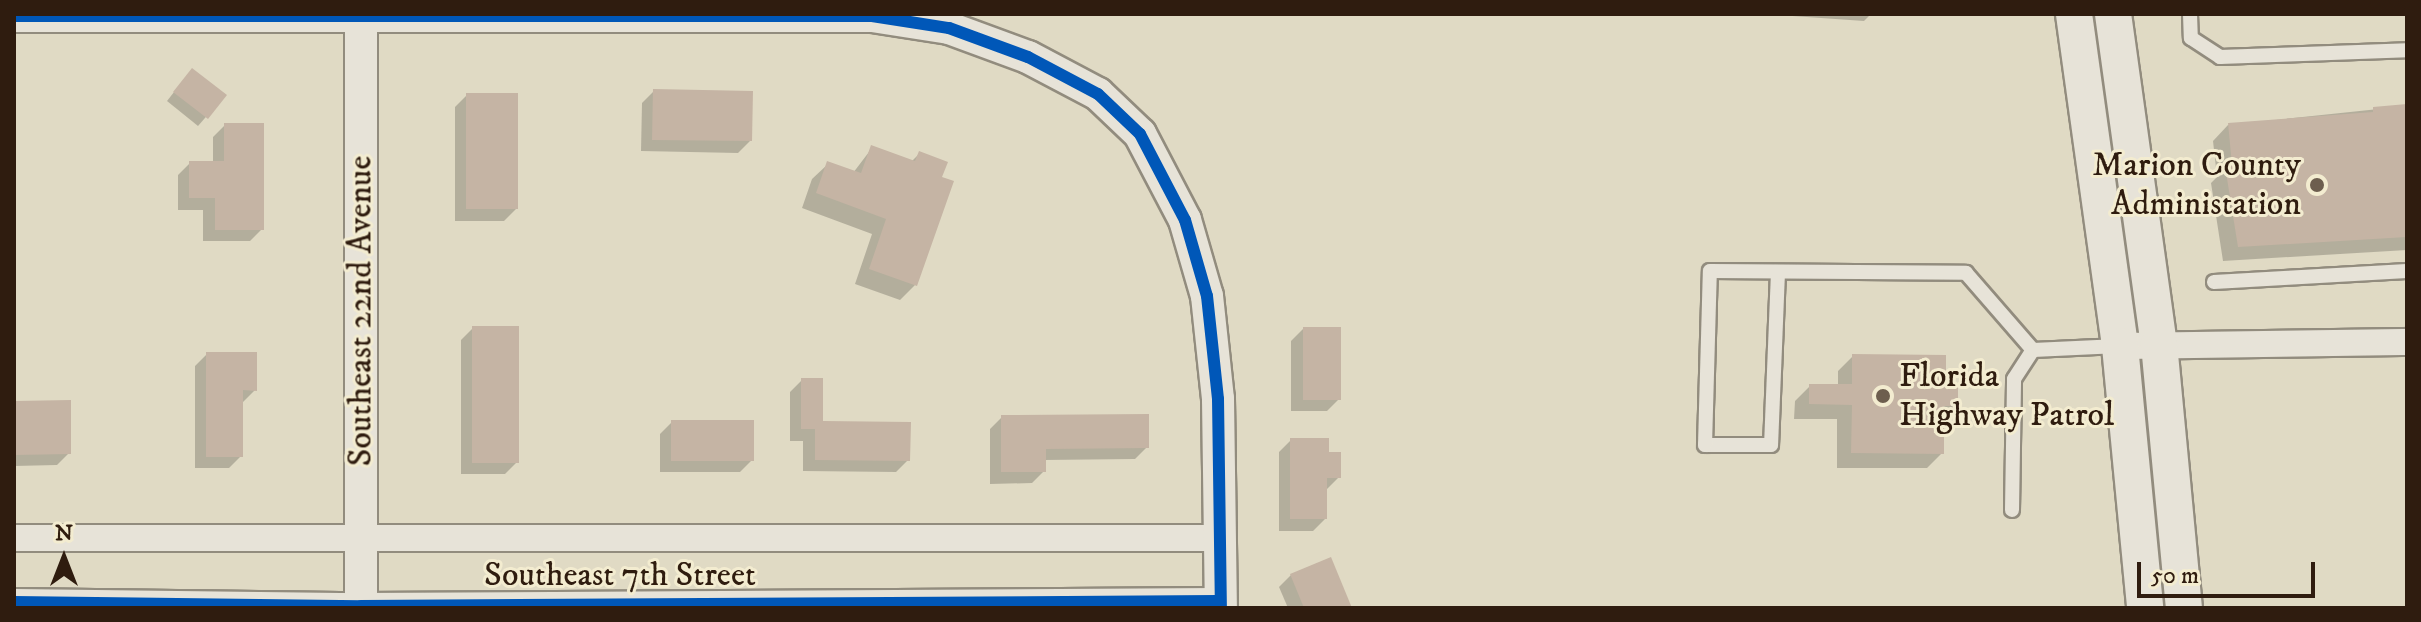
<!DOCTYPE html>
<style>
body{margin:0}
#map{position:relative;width:2421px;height:622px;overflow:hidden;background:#e0dac4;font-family:"IM FELL DW Pica",serif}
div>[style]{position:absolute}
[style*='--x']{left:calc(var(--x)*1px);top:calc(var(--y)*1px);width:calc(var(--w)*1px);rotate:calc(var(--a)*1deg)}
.shadow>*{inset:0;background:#0003}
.building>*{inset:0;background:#c5b4a4}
.roads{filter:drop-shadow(2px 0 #928c7e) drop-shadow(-2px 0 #928c7e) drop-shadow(0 2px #928c7e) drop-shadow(0 -2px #928c7e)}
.service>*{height:14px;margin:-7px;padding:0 7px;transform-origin:7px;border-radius:7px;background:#e7e3d8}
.minor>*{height:26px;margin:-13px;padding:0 13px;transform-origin:13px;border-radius:13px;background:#e7e3d8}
.tertiary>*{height:32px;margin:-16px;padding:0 16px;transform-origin:16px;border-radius:16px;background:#e7e3d8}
.secondary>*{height:36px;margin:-18px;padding:0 18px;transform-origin:18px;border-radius:18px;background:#e7e3d8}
.cycleway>*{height:12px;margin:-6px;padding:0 6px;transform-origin:6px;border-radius:6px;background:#0057b8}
.dots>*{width:22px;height:22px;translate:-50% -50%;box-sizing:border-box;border:4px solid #f3ecd0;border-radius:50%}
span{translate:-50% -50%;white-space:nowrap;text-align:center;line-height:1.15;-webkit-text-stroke:6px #f3ecd0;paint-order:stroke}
.poi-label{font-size:34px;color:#2f1c0f}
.right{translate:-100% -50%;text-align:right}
.left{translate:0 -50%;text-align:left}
.street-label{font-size:34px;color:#2f1c0f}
.frame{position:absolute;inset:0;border:16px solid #2f1c0f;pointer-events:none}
.north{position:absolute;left:24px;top:518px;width:80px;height:80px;-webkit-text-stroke:6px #f3ecd0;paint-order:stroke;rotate:0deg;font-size:22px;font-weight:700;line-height:32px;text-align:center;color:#2f1c0f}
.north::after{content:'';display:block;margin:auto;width:28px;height:36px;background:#2f1c0f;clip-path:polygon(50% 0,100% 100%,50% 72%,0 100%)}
.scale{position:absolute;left:2137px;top:562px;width:178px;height:36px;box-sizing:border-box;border:4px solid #2f1c0f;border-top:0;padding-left:10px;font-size:24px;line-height:28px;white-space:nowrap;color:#2f1c0f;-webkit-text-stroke:6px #f3ecd0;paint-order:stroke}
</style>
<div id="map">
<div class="shadow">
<div style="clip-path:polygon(1765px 14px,1871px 14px,1864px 21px)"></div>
<div style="clip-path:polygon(185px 78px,225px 95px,198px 126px,167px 101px)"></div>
<div style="clip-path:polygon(654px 91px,750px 141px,738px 153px,641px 151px,642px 103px)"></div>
<div style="clip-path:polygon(467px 95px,516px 209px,504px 221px,455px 221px,455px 107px)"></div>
<div style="clip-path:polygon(2407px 106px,2407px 250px,2223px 261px,2211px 183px,2217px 177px,2213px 141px,2228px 125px)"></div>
<div style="clip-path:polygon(225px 125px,262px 229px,250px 241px,203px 241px,203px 210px,178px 210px,178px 175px,190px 163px,213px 163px,213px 137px)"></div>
<div style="clip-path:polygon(872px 148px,911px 162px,919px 154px,940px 179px,915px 285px,900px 300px,855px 284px,872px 234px,802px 208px,812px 179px,828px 164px,853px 173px)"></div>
<div style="clip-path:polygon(473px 328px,517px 462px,505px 474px,461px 474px,461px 340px)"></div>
<div style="clip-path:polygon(1303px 329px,1339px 399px,1327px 411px,1291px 411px,1291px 341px)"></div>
<div style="clip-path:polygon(207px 354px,255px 390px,243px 402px,241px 456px,229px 468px,195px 468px,195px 366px)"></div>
<div style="clip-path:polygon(1853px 356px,1944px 388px,1956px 406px,1942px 419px,1942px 453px,1927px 468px,1837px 468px,1837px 419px,1794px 419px,1795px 401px,1810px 386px,1838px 386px,1838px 371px)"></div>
<div style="clip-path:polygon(802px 380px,821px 423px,908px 460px,896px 472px,803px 471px,803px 441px,790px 441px,790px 392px)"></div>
<div style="clip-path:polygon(16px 403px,69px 453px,57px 465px,14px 466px)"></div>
<div style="clip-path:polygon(1002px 417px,1147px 447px,1135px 459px,1044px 460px,1044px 471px,1032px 483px,990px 484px,990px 429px)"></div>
<div style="clip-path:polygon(672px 422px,752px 460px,740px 472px,660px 472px,660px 434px)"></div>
<div style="clip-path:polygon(1291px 440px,1327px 454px,1339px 477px,1327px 489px,1325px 519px,1313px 531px,1279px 531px,1279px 452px)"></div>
<div style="clip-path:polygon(1291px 575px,1349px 608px,1288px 608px,1279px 587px)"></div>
</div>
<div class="building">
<div style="clip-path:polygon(192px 68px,227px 95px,208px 119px,173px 92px)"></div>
<div style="clip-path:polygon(653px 89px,753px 91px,752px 141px,652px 140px)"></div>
<div style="clip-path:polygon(466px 93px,518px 93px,518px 209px,466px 209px)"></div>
<div style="clip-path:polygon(2407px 104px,2407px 237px,2238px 247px,2225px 166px,2232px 165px,2228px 123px,2373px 112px,2373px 107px)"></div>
<div style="clip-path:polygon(224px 123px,264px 123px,264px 230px,215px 230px,215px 198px,189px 198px,189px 161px,224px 161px)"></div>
<div style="clip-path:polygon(871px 145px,915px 161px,919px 151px,948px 162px,942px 177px,954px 181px,917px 286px,869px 269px,886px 219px,816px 193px,827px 161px,861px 173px)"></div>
<div style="clip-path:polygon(472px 326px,519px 326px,519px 463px,472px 463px)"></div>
<div style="clip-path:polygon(1303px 327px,1341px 327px,1341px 400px,1303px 400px)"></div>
<div style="clip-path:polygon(206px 352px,257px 352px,257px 391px,243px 390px,243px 457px,206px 457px)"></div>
<div style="clip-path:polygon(1852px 354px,1946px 355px,1946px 386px,1958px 387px,1958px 406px,1944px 406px,1944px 454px,1851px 453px,1852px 405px,1809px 404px,1809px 384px,1852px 384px)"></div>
<div style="clip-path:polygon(801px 378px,823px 378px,823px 421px,911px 422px,910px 461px,815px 460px,815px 429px,801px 429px)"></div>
<div style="clip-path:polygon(71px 400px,71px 454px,14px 455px,15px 401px)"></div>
<div style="clip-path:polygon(1149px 414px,1149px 448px,1046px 449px,1046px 472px,1001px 472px,1001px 415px)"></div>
<div style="clip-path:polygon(671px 420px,754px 420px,754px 461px,671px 461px)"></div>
<div style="clip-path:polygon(1290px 438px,1329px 438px,1329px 452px,1341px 452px,1341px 478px,1327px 478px,1327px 519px,1290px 519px)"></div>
<div style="clip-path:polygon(1331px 557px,1352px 608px,1304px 608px,1290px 574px)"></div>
</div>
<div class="roads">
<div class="service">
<div style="--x:2190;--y:14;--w:24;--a:88"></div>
<div style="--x:2191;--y:38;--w:35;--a:33"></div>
<div style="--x:2220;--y:57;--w:187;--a:-2.1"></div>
<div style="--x:1778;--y:272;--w:173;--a:92.3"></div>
<div style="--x:1771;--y:445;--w:66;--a:180"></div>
<div style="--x:1705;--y:445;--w:174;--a:-88.4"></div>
<div style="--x:1710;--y:271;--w:256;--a:0.4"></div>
<div style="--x:1966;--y:273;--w:102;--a:49"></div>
<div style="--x:2033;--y:350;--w:86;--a:-2.7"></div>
<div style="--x:2214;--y:282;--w:193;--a:-3.3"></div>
<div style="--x:2012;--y:510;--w:131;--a:-89.1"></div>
<div style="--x:2014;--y:379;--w:35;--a:-57"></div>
</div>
<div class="minor">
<div style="--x:2120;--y:346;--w:287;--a:-0.8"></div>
<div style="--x:14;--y:538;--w:1204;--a:0"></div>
<div style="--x:14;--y:602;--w:347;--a:0.7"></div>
<div style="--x:361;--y:606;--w:857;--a:-0.33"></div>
</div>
<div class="tertiary">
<div style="--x:361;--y:14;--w:594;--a:90"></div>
<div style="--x:14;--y:16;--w:858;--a:0"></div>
<div style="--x:872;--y:16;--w:78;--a:8.9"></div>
<div style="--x:949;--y:28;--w:84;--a:20.2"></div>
<div style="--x:1028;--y:57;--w:79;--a:27.9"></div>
<div style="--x:1098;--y:94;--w:58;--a:43.6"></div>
<div style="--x:1140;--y:134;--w:97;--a:62.4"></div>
<div style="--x:1185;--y:220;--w:79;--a:73.9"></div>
<div style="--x:1207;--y:296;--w:104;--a:83.9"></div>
<div style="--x:1218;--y:399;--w:209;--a:89.2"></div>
</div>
<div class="secondary">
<div style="--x:2074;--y:14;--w:335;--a:82.1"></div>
<div style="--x:2120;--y:346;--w:263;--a:84.5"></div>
<div style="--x:2113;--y:14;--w:333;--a:82.1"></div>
<div style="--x:2159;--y:344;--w:265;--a:84.6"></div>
</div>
</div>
<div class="cycleway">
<div style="--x:14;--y:16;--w:858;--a:0"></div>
<div style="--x:872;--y:16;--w:78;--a:8.9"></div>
<div style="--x:949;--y:28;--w:84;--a:20.2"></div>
<div style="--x:1028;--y:57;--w:79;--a:27.9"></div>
<div style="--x:1098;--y:94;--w:58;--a:43.6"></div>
<div style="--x:1140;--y:134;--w:97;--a:62.4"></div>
<div style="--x:1185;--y:220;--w:79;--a:73.9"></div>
<div style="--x:1207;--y:296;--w:104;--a:83.9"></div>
<div style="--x:1218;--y:399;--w:209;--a:89.2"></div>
<div style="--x:14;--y:602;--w:347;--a:0.7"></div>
<div style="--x:361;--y:606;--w:857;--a:-0.33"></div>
</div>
<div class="dots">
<div style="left:2317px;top:185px;background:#6d5e4e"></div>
<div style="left:1883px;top:396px;background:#6d5e4e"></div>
</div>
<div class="poi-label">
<span class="right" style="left:2301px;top:185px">Marion County<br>Administation</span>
<span class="left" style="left:1899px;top:396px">Florida<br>Highway Patrol</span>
</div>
<div class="street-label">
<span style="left:361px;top:311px;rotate:-90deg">Southeast 22nd Avenue</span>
<span style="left:620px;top:576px">Southeast 7th Street</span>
</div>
<div class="frame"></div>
<div class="north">N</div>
<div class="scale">50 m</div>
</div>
